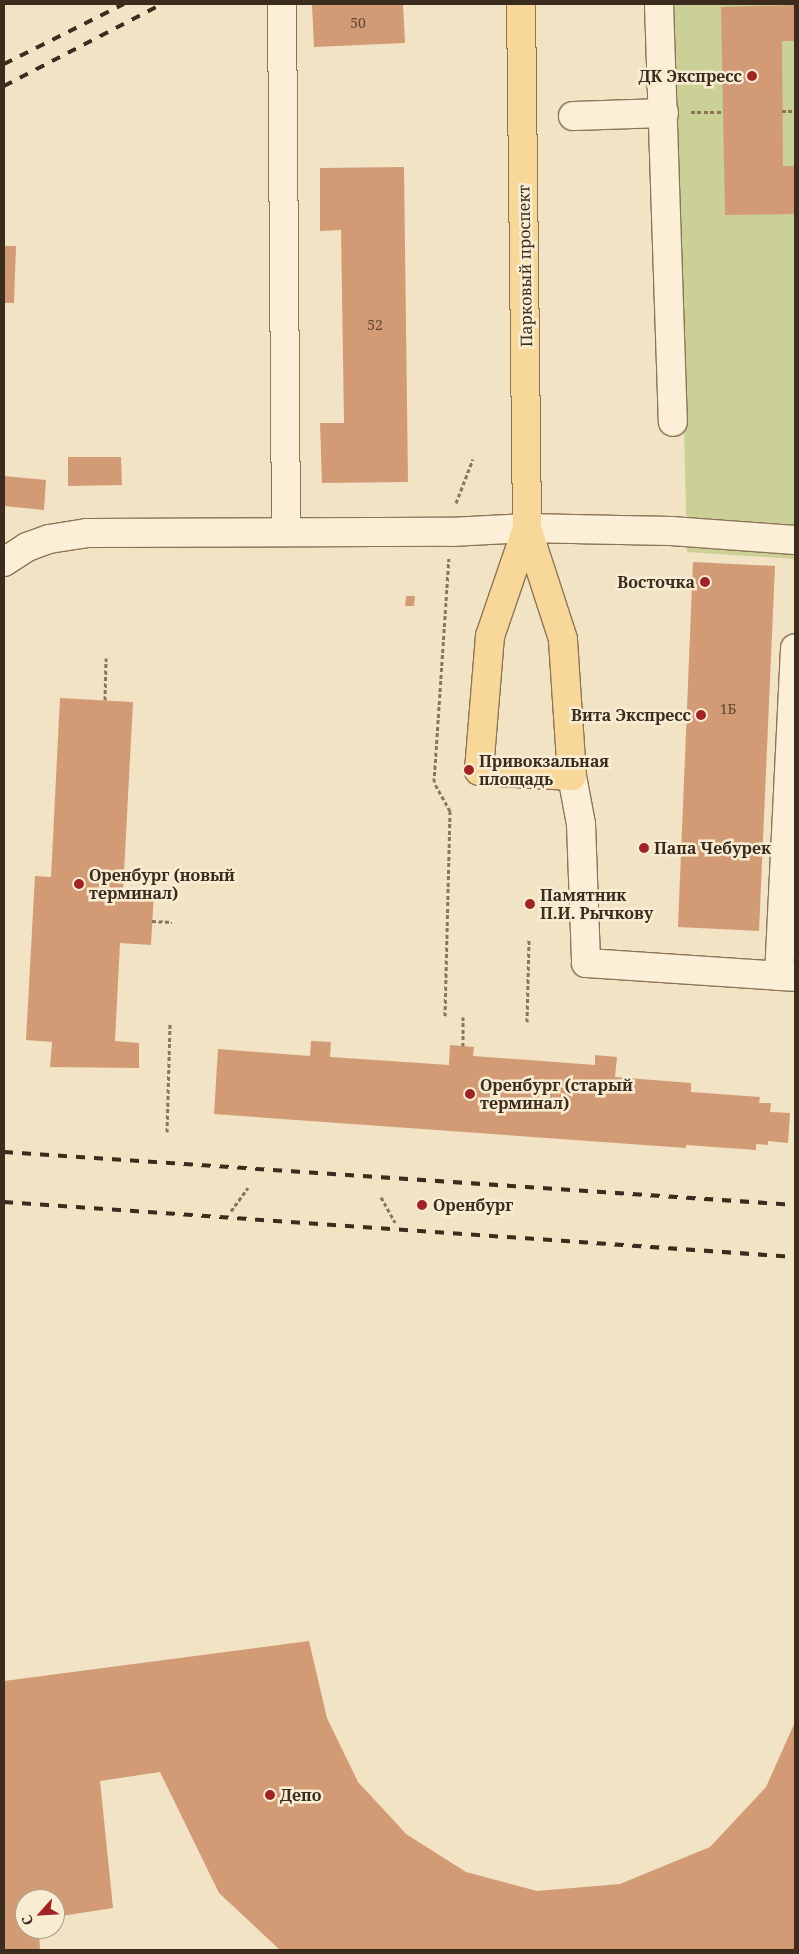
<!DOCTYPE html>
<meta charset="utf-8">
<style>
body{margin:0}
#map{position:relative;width:799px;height:1954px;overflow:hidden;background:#f1e3c3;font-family:"Noto Serif",serif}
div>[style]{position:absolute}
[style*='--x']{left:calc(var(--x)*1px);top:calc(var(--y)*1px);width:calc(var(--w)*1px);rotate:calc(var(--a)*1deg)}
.green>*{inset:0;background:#cad096}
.building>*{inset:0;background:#d29b76}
.path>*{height:3px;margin-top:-1.5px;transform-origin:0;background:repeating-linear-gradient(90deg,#8d7458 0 4px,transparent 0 6.5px)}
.roads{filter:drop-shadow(1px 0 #8d7458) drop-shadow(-1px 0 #8d7458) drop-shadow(0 1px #8d7458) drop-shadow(0 -1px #8d7458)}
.minor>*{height:28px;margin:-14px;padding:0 14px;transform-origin:14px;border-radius:14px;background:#fbf0d7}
.major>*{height:28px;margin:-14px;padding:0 14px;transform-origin:14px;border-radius:14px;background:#f7d898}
.rail>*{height:4px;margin-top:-2px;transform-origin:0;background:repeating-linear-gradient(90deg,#3c2c1d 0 9px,transparent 0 18px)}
.dots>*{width:14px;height:14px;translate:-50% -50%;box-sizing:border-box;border:2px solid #f8edd3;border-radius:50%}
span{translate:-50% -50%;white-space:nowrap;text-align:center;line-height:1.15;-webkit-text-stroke:5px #f8edd3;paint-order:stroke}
.number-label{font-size:14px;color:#624833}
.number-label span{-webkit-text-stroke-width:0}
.poi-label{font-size:16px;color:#3c2c1d;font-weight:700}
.right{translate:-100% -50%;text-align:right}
.left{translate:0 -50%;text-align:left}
.street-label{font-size:16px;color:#3c2c1d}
.frame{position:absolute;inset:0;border:5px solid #3c2c1d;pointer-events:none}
.north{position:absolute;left:15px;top:1889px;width:50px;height:50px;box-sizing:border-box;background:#f8edd3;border:1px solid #ada08a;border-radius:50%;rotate:244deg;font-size:14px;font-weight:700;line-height:20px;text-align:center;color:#3c2c1d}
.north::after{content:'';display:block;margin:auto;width:18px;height:22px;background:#a02426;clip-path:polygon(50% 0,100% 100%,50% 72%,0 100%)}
</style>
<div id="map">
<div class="green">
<div style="clip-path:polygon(674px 4px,795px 4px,795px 559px,687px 552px)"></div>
</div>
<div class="building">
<div style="clip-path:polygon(312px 4px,403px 4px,405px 43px,314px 47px)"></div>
<div style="clip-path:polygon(795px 5px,795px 41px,782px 41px,783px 166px,795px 166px,795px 214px,725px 215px,721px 7px)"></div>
<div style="clip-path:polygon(404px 167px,408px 482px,322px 483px,320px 423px,344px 423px,341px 230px,320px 231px,320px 168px)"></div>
<div style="clip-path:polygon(4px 246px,16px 246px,14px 303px,4px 303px)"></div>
<div style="clip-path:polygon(68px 457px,121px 457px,122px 485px,68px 486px)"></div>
<div style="clip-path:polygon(4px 476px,46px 480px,44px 510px,4px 506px)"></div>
<div style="clip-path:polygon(693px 562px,775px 566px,759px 931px,678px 927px)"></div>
<div style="clip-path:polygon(406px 596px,415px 596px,414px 606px,405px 606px)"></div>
<div style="clip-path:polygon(60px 698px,133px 702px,123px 891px,154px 893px,151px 945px,120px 943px,115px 1041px,139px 1043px,139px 1068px,50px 1067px,52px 1042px,26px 1040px,35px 876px,51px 877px)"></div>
<div style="clip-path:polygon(311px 1041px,331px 1042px,330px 1057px,449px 1065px,450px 1045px,474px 1047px,473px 1056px,595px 1065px,595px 1055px,617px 1057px,615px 1077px,691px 1083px,691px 1092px,760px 1097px,759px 1103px,771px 1103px,770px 1112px,790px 1113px,788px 1143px,768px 1141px,768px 1145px,756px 1144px,756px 1150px,686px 1145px,686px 1148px,214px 1114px,218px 1049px,310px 1056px)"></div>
<div style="clip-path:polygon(309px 1641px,327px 1718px,358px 1782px,397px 1824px,406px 1834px,466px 1872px,537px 1891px,620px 1884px,710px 1847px,766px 1787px,795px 1722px,795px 1950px,280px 1950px,219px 1893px,160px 1772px,100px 1781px,113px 1908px,55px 1917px,55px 1899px,25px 1899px,25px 1929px,39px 1929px,40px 1950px,4px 1950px,4px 1681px)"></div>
</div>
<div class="path">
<div style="--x:782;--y:111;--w:13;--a:0"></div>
<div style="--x:691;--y:112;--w:32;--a:0"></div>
<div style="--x:456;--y:503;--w:47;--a:-68.9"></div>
<div style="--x:105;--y:700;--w:42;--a:-88.6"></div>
<div style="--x:152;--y:921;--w:20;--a:3"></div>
<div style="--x:445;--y:1016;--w:205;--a:-88.6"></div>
<div style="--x:450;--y:811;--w:33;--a:-119"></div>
<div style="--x:434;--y:782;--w:224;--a:-86.2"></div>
<div style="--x:527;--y:1022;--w:83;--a:-88.6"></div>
<div style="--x:463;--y:1046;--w:29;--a:-90"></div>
<div style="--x:167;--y:1132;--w:108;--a:-88.4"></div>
<div style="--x:381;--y:1197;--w:29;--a:61"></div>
<div style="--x:231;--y:1211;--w:29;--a:-54"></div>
</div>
<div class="roads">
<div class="minor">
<div style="--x:282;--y:4;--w:526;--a:89.56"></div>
<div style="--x:659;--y:4;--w:418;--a:88.1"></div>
<div style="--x:573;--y:116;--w:91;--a:-1.9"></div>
<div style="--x:4;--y:562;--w:27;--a:-33"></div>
<div style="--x:27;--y:547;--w:23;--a:-20"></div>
<div style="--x:49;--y:539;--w:38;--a:-9"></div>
<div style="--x:87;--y:533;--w:364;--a:-0.2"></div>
<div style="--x:451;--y:532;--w:76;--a:-3"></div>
<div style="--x:527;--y:528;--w:144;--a:1.2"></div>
<div style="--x:671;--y:531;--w:124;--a:4.2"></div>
<div style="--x:572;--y:776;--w:49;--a:79.4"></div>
<div style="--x:581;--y:824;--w:139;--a:87.9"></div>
<div style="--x:586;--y:963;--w:209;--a:3.8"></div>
<div style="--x:779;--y:976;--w:328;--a:-87.2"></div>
</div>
<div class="major">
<div style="--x:521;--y:4;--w:524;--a:89.34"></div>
<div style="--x:527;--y:528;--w:114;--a:108.9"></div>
<div style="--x:490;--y:636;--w:135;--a:94.7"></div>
<div style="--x:479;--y:771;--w:93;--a:3.1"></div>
<div style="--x:572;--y:776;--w:137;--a:-93.8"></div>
<div style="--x:563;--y:639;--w:117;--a:-108"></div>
</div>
</div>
<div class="rail">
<div style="--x:4;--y:64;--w:134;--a:-26.6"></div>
<div style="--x:4;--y:86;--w:178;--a:-27.4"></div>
<div style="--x:4;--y:1152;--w:793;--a:3.83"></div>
<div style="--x:4;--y:1202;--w:793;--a:3.98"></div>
</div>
<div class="dots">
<div style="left:752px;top:76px;background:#a02426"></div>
<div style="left:705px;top:582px;background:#a02426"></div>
<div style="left:701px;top:715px;background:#a02426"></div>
<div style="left:469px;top:770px;background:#a02426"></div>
<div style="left:644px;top:848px;background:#a02426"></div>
<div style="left:79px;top:884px;background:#a02426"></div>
<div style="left:530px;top:904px;background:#a02426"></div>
<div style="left:470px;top:1094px;background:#a02426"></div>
<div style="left:422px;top:1205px;background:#a02426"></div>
<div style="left:270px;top:1795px;background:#a02426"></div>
</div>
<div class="number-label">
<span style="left:358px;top:23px">50</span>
<span style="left:375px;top:325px">52</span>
<span style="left:728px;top:709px">1Б</span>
</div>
<div class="poi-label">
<span class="right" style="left:742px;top:76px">ДК Экспресс</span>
<span class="right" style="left:695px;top:582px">Восточка</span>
<span class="right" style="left:691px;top:715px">Вита Экспресс</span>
<span class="left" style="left:479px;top:770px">Привокзальная<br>площадь</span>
<span class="left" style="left:654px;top:848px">Папа Чебурек</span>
<span class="left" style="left:89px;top:884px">Оренбург (новый<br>терминал)</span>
<span class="left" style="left:540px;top:904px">Памятник<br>П.И. Рычкову</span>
<span class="left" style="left:480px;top:1094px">Оренбург (старый<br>терминал)</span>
<span class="left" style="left:433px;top:1205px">Оренбург</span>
<span class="left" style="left:280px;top:1795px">Депо</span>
</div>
<div class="street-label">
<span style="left:525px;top:266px;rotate:-91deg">Парковый проспект</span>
</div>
<div class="frame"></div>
<div class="north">С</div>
</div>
